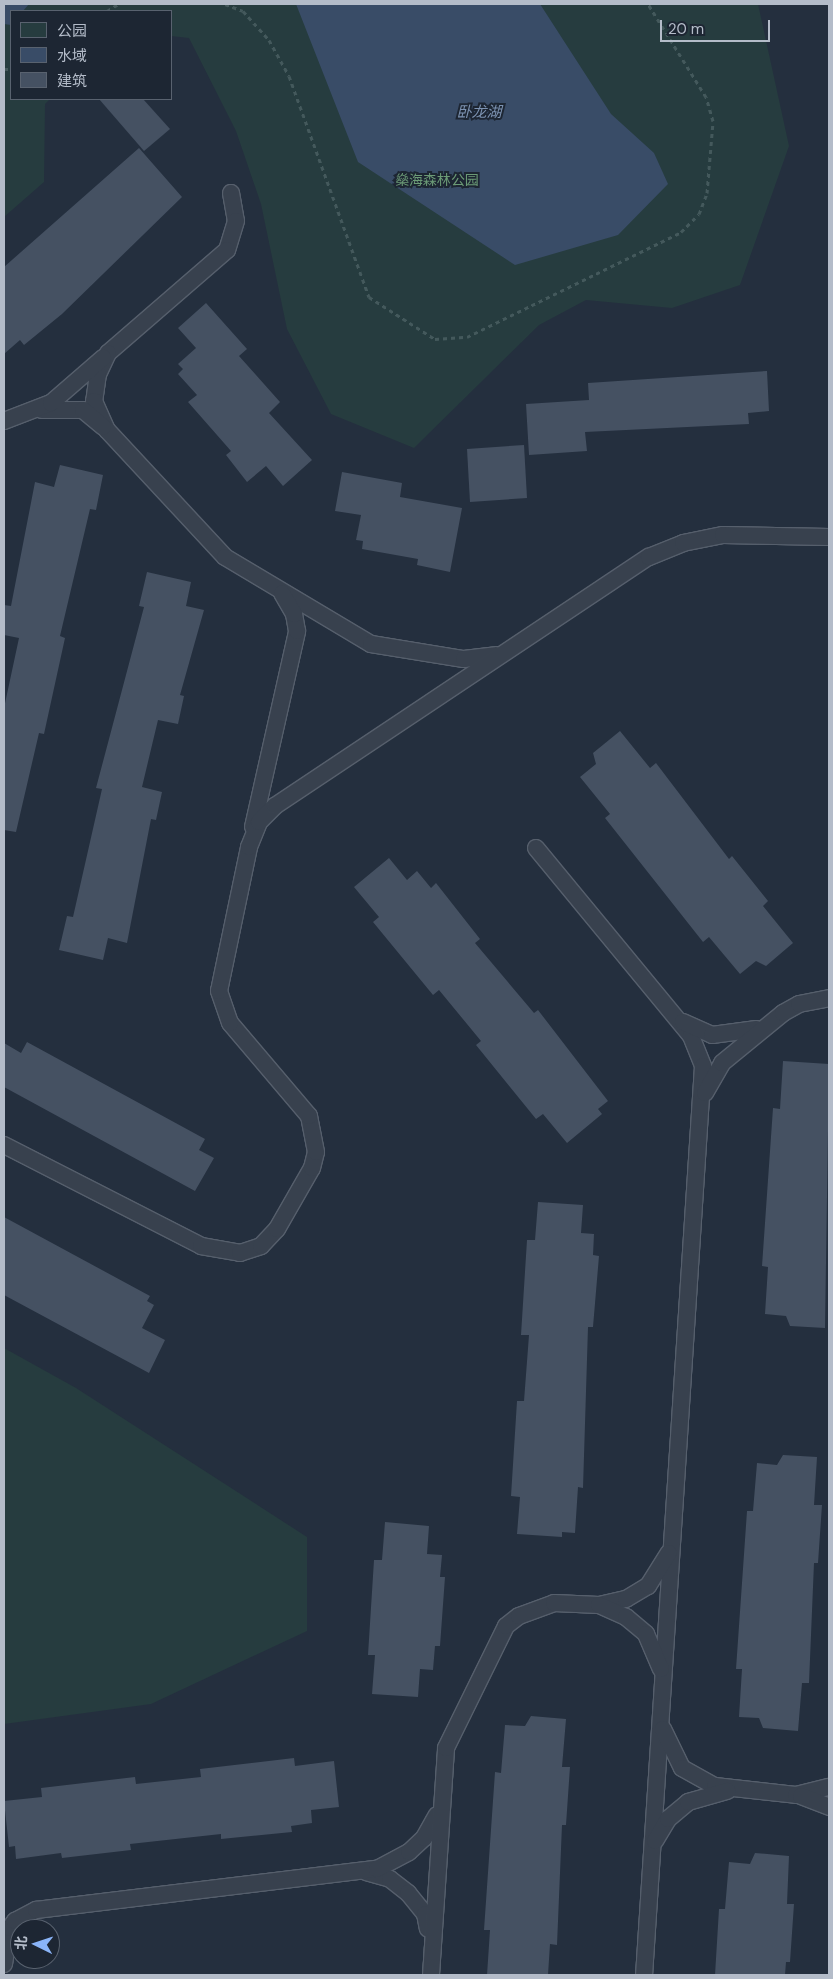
<!DOCTYPE html>
<meta charset="utf-8">
<style>
body{margin:0}
#map{position:relative;width:833px;height:1979px;overflow:hidden;background:#242f3e;font-family:"DM Sans","Noto Sans SC",sans-serif}
div>[style]{position:absolute}
[style*='--x']{left:calc(var(--x)*1px);top:calc(var(--y)*1px);width:calc(var(--w)*1px);rotate:calc(var(--a)*1deg)}
.green>*{inset:0;background:#263c3f}
.water>*{inset:0;background:#394c67}
.building>*{inset:0;background:#455162}
.path>*{height:3px;margin-top:-1.5px;transform-origin:0;background:repeating-linear-gradient(90deg,#44595c 0 4px,transparent 0 8px)}
.roads{filter:drop-shadow(1px 0 #565f6c) drop-shadow(-1px 0 #565f6c) drop-shadow(0 1px #565f6c) drop-shadow(0 -1px #565f6c)}
.lane>*{height:16px;margin:-8px;padding:0 8px;transform-origin:8px;border-radius:8px;background:#38414e}
span{translate:-50% -50%;white-space:nowrap;text-align:center;line-height:1.15;-webkit-text-stroke:4px #1d2633;paint-order:stroke}
.park-label{font-size:14px;color:#6b9a76}
.water-label{font-size:15px;color:#7c92b1;font-style:italic}
.frame{position:absolute;inset:0;border:5px solid #b4bcc9;pointer-events:none}
.legend{position:absolute;left:10px;top:10px;width:162px;height:90px;box-sizing:border-box;background:#1d2633;border:1px solid #59626f;margin:0;padding:6px 9px;list-style:none;font-size:15px;color:#b4bcc9}
.legend li{display:flex;align-items:center;gap:10px;height:25px}
.legend b{width:25px;border:1px solid #59626f}
.north{position:absolute;left:10px;top:1919px;width:50px;height:50px;box-sizing:border-box;background:#1d2633;border:1px solid #59626f;border-radius:50%;rotate:274deg;font-size:14px;font-weight:700;line-height:20px;text-align:center;color:#b4bcc9}
.north::after{content:'';display:block;margin:auto;width:18px;height:22px;background:#8ab4f8;clip-path:polygon(50% 0,100% 100%,50% 72%,0 100%)}
.scale{position:absolute;left:660px;top:20px;width:110px;height:22px;box-sizing:border-box;border:2px solid #b4bcc9;border-top:0;padding-left:6px;font-size:15px;line-height:18px;white-space:nowrap;color:#b4bcc9;-webkit-text-stroke:4px #1d2633;paint-order:stroke}
</style>
<div id="map">
<div class="green">
<div style="clip-path:polygon(4px 4px,758px 4px,789px 146px,740px 285px,672px 308px,586px 300px,539px 325px,414px 448px,331px 414px,287px 329px,261px 204px,236px 131px,189px 38px,171px 36px,171px 11px,11px 11px,11px 99px,50px 99px,45px 104px,44px 182px,4px 217px)"></div>
<div style="clip-path:polygon(4px 1348px,76px 1388px,307px 1537px,307px 1631px,151px 1704px,4px 1724px)"></div>
</div>
<div class="water">
<div style="clip-path:polygon(4px 4px,29px 4px,23px 11px,11px 11px,11px 25px,4px 24px)"></div>
<div style="clip-path:polygon(296px 4px,540px 4px,611px 114px,654px 153px,668px 184px,618px 235px,515px 265px,358px 162px)"></div>
</div>
<div class="building">
<div style="clip-path:polygon(99px 99px,143px 99px,170px 129px,144px 151px)"></div>
<div style="clip-path:polygon(139px 148px,182px 197px,62px 314px,24px 345px,20px 340px,4px 354px,4px 267px)"></div>
<div style="clip-path:polygon(206px 303px,247px 349px,239px 356px,280px 402px,269px 413px,312px 460px,283px 486px,266px 466px,247px 482px,226px 455px,231px 451px,188px 402px,197px 395px,178px 374px,183px 369px,178px 364px,196px 348px,178px 328px)"></div>
<div style="clip-path:polygon(767px 371px,769px 411px,748px 413px,749px 424px,585px 432px,587px 451px,529px 455px,526px 404px,589px 400px,588px 383px)"></div>
<div style="clip-path:polygon(524px 445px,527px 498px,470px 502px,467px 449px)"></div>
<div style="clip-path:polygon(60px 465px,103px 475px,96px 510px,90px 509px,60px 636px,65px 638px,44px 734px,39px 733px,16px 832px,4px 830px,4px 708px,19px 638px,4px 635px,4px 605px,11px 606px,35px 482px,54px 487px)"></div>
<div style="clip-path:polygon(342px 472px,402px 483px,400px 497px,462px 508px,450px 572px,417px 565px,418px 559px,362px 549px,363px 541px,356px 540px,361px 515px,335px 511px)"></div>
<div style="clip-path:polygon(147px 572px,191px 582px,186px 606px,204px 610px,180px 695px,184px 696px,178px 724px,158px 720px,142px 787px,162px 792px,156px 820px,151px 819px,127px 943px,108px 938px,103px 960px,59px 950px,67px 916px,73px 917px,102px 789px,96px 788px,144px 607px,139px 606px)"></div>
<div style="clip-path:polygon(620px 731px,650px 768px,656px 763px,729px 859px,732px 856px,768px 901px,763px 906px,793px 943px,766px 966px,756px 961px,740px 974px,709px 937px,703px 942px,605px 818px,610px 814px,580px 777px,596px 764px,593px 753px)"></div>
<div style="clip-path:polygon(389px 858px,407px 880px,417px 871px,431px 888px,436px 883px,480px 939px,475px 943px,534px 1013px,538px 1010px,608px 1101px,598px 1109px,602px 1114px,567px 1143px,543px 1114px,536px 1119px,476px 1045px,481px 1041px,439px 990px,433px 995px,373px 922px,379px 917px,354px 887px)"></div>
<div style="clip-path:polygon(27px 1042px,205px 1139px,199px 1150px,214px 1158px,195px 1191px,4px 1087px,4px 1043px,21px 1053px)"></div>
<div style="clip-path:polygon(783px 1061px,829px 1064px,825px 1328px,790px 1326px,786px 1316px,765px 1314px,768px 1267px,762px 1266px,773px 1108px,780px 1109px)"></div>
<div style="clip-path:polygon(538px 1202px,583px 1205px,581px 1233px,594px 1234px,593px 1255px,599px 1256px,593px 1327px,588px 1327px,583px 1488px,578px 1487px,575px 1533px,562px 1532px,562px 1537px,517px 1534px,520px 1497px,511px 1496px,517px 1401px,524px 1401px,529px 1335px,521px 1335px,527px 1240px,535px 1240px)"></div>
<div style="clip-path:polygon(4px 1217px,150px 1296px,147px 1301px,154px 1305px,142px 1328px,165px 1340px,149px 1373px,4px 1295px)"></div>
<div style="clip-path:polygon(783px 1455px,817px 1457px,814px 1505px,822px 1505px,818px 1563px,814px 1563px,809px 1683px,802px 1683px,798px 1731px,763px 1728px,759px 1718px,739px 1717px,742px 1669px,736px 1669px,747px 1511px,753px 1511px,757px 1463px,777px 1465px)"></div>
<div style="clip-path:polygon(385px 1522px,429px 1526px,427px 1554px,442px 1555px,440px 1577px,445px 1577px,440px 1646px,435px 1646px,433px 1670px,420px 1669px,418px 1697px,372px 1694px,375px 1655px,368px 1655px,374px 1560px,382px 1560px)"></div>
<div style="clip-path:polygon(531px 1716px,566px 1719px,562px 1767px,570px 1767px,566px 1825px,562px 1825px,557px 1945px,550px 1944px,548px 1975px,487px 1975px,490px 1930px,484px 1930px,495px 1772px,501px 1773px,505px 1725px,525px 1726px)"></div>
<div style="clip-path:polygon(294px 1758px,295px 1766px,334px 1761px,339px 1807px,311px 1810px,312px 1823px,291px 1826px,292px 1832px,221px 1839px,221px 1834px,130px 1844px,131px 1850px,62px 1858px,61px 1853px,16px 1859px,15px 1846px,9px 1847px,4px 1801px,42px 1797px,41px 1788px,135px 1777px,136px 1784px,201px 1777px,200px 1769px)"></div>
<div style="clip-path:polygon(755px 1853px,789px 1856px,787px 1904px,794px 1904px,790px 1962px,786px 1962px,785px 1975px,715px 1975px,719px 1909px,725px 1909px,729px 1862px,750px 1864px)"></div>
</div>
<div class="path">
<div style="--x:225;--y:4;--w:19;--a:21"></div>
<div style="--x:243;--y:11;--w:39;--a:48"></div>
<div style="--x:269;--y:40;--w:41;--a:60.9"></div>
<div style="--x:289;--y:76;--w:235;--a:70.1"></div>
<div style="--x:369;--y:297;--w:78;--a:32.5"></div>
<div style="--x:435;--y:339;--w:32;--a:-4"></div>
<div style="--x:467;--y:337;--w:238;--a:-26.1"></div>
<div style="--x:681;--y:232;--w:25;--a:-45"></div>
<div style="--x:699;--y:214;--w:22;--a:-69"></div>
<div style="--x:707;--y:193;--w:72;--a:-85.2"></div>
<div style="--x:713;--y:121;--w:25;--a:-106"></div>
<div style="--x:706;--y:97;--w:110;--a:-121.9"></div>
<div style="--x:107;--y:11;--w:13;--a:-32"></div>
<div style="--x:4;--y:69;--w:7;--a:0"></div>
</div>
<div class="roads">
<div class="lane">
<div style="--x:231;--y:193;--w:28;--a:80"></div>
<div style="--x:236;--y:221;--w:30;--a:107"></div>
<div style="--x:227;--y:250;--w:157;--a:139.1"></div>
<div style="--x:108;--y:353;--w:23;--a:115"></div>
<div style="--x:98;--y:374;--w:27;--a:98"></div>
<div style="--x:94;--y:401;--w:32;--a:66"></div>
<div style="--x:107;--y:430;--w:173;--a:47.1"></div>
<div style="--x:225;--y:557;--w:170;--a:30.8"></div>
<div style="--x:371;--y:644;--w:94;--a:9.2"></div>
<div style="--x:464;--y:659;--w:32;--a:-7"></div>
<div style="--x:42;--y:410;--w:41;--a:0"></div>
<div style="--x:83;--y:410;--w:26;--a:40"></div>
<div style="--x:4;--y:421;--w:50;--a:-21"></div>
<div style="--x:51;--y:403;--w:69;--a:-40.9"></div>
<div style="--x:253;--y:827;--w:201;--a:-77.3"></div>
<div style="--x:297;--y:631;--w:17;--a:-100"></div>
<div style="--x:294;--y:614;--w:24;--a:-120"></div>
<div style="--x:536;--y:848;--w:244;--a:50.5"></div>
<div style="--x:691;--y:1036;--w:32;--a:68"></div>
<div style="--x:703;--y:1066;--w:911;--a:93.71"></div>
<div style="--x:683;--y:1022;--w:32;--a:24"></div>
<div style="--x:712;--y:1035;--w:45;--a:-7.6"></div>
<div style="--x:705;--y:1093;--w:34;--a:-60"></div>
<div style="--x:722;--y:1063;--w:79;--a:-39.3"></div>
<div style="--x:783;--y:1013;--w:18;--a:-29"></div>
<div style="--x:799;--y:1004;--w:31;--a:-11"></div>
<div style="--x:4;--y:1145;--w:221;--a:27.1"></div>
<div style="--x:201;--y:1246;--w:40;--a:10"></div>
<div style="--x:240;--y:1253;--w:22;--a:-18"></div>
<div style="--x:261;--y:1246;--w:23;--a:-47"></div>
<div style="--x:277;--y:1229;--w:70;--a:-60.2"></div>
<div style="--x:312;--y:1168;--w:16;--a:-76"></div>
<div style="--x:316;--y:1152;--w:37;--a:-101"></div>
<div style="--x:309;--y:1116;--w:122;--a:-130.3"></div>
<div style="--x:230;--y:1023;--w:34;--a:-109"></div>
<div style="--x:219;--y:991;--w:147;--a:-78.2"></div>
<div style="--x:249;--y:847;--w:27;--a:-68"></div>
<div style="--x:259;--y:822;--w:23;--a:-45"></div>
<div style="--x:275;--y:806;--w:449;--a:-33.7"></div>
<div style="--x:649;--y:557;--w:37;--a:-22"></div>
<div style="--x:683;--y:543;--w:41;--a:-11.3"></div>
<div style="--x:723;--y:535;--w:106;--a:1.1"></div>
<div style="--x:599;--y:1605;--w:28;--a:-13"></div>
<div style="--x:626;--y:1599;--w:26;--a:-31"></div>
<div style="--x:648;--y:1586;--w:39;--a:-58"></div>
<div style="--x:663;--y:1729;--w:43;--a:64"></div>
<div style="--x:682;--y:1768;--w:38;--a:29"></div>
<div style="--x:715;--y:1786;--w:81;--a:6.3"></div>
<div style="--x:796;--y:1795;--w:34;--a:-14"></div>
<div style="--x:801;--y:1796;--w:30;--a:21"></div>
<div style="--x:655;--y:1841;--w:26;--a:-59"></div>
<div style="--x:668;--y:1819;--w:26;--a:-40"></div>
<div style="--x:688;--y:1802;--w:41;--a:-15.8"></div>
<div style="--x:366;--y:1872;--w:25;--a:16"></div>
<div style="--x:390;--y:1879;--w:23;--a:38"></div>
<div style="--x:408;--y:1893;--w:27;--a:51"></div>
<div style="--x:425;--y:1914;--w:15;--a:79"></div>
<div style="--x:4;--y:1964;--w:36;--a:-81"></div>
<div style="--x:10;--y:1928;--w:9;--a:-54"></div>
<div style="--x:15;--y:1921;--w:24;--a:-28"></div>
<div style="--x:36;--y:1910;--w:343;--a:-6.9"></div>
<div style="--x:377;--y:1869;--w:36;--a:-28"></div>
<div style="--x:409;--y:1852;--w:21;--a:-43"></div>
<div style="--x:424;--y:1838;--w:26;--a:-61"></div>
<div style="--x:431;--y:1975;--w:227;--a:-86.2"></div>
<div style="--x:446;--y:1748;--w:136;--a:-63.8"></div>
<div style="--x:506;--y:1626;--w:16;--a:-38"></div>
<div style="--x:519;--y:1616;--w:37;--a:-20"></div>
<div style="--x:554;--y:1603;--w:45;--a:2.5"></div>
<div style="--x:599;--y:1605;--w:30;--a:24"></div>
<div style="--x:626;--y:1617;--w:26;--a:40"></div>
<div style="--x:646;--y:1634;--w:38;--a:67"></div>
</div>
</div>
<div class="park-label">
<span style="left:437px;top:180px">燊海森林公园</span>
</div>
<div class="water-label">
<span style="left:479px;top:113px">卧龙湖</span>
</div>
<div class="frame"></div>
<ul class="legend">
<li><b style="height:14px;background:#263c3f"></b>公园</li>
<li><b style="height:14px;background:#394c67"></b>水域</li>
<li><b style="height:14px;background:#455162"></b>建筑</li>
</ul>
<div class="north">北</div>
<div class="scale">20 m</div>
</div>
